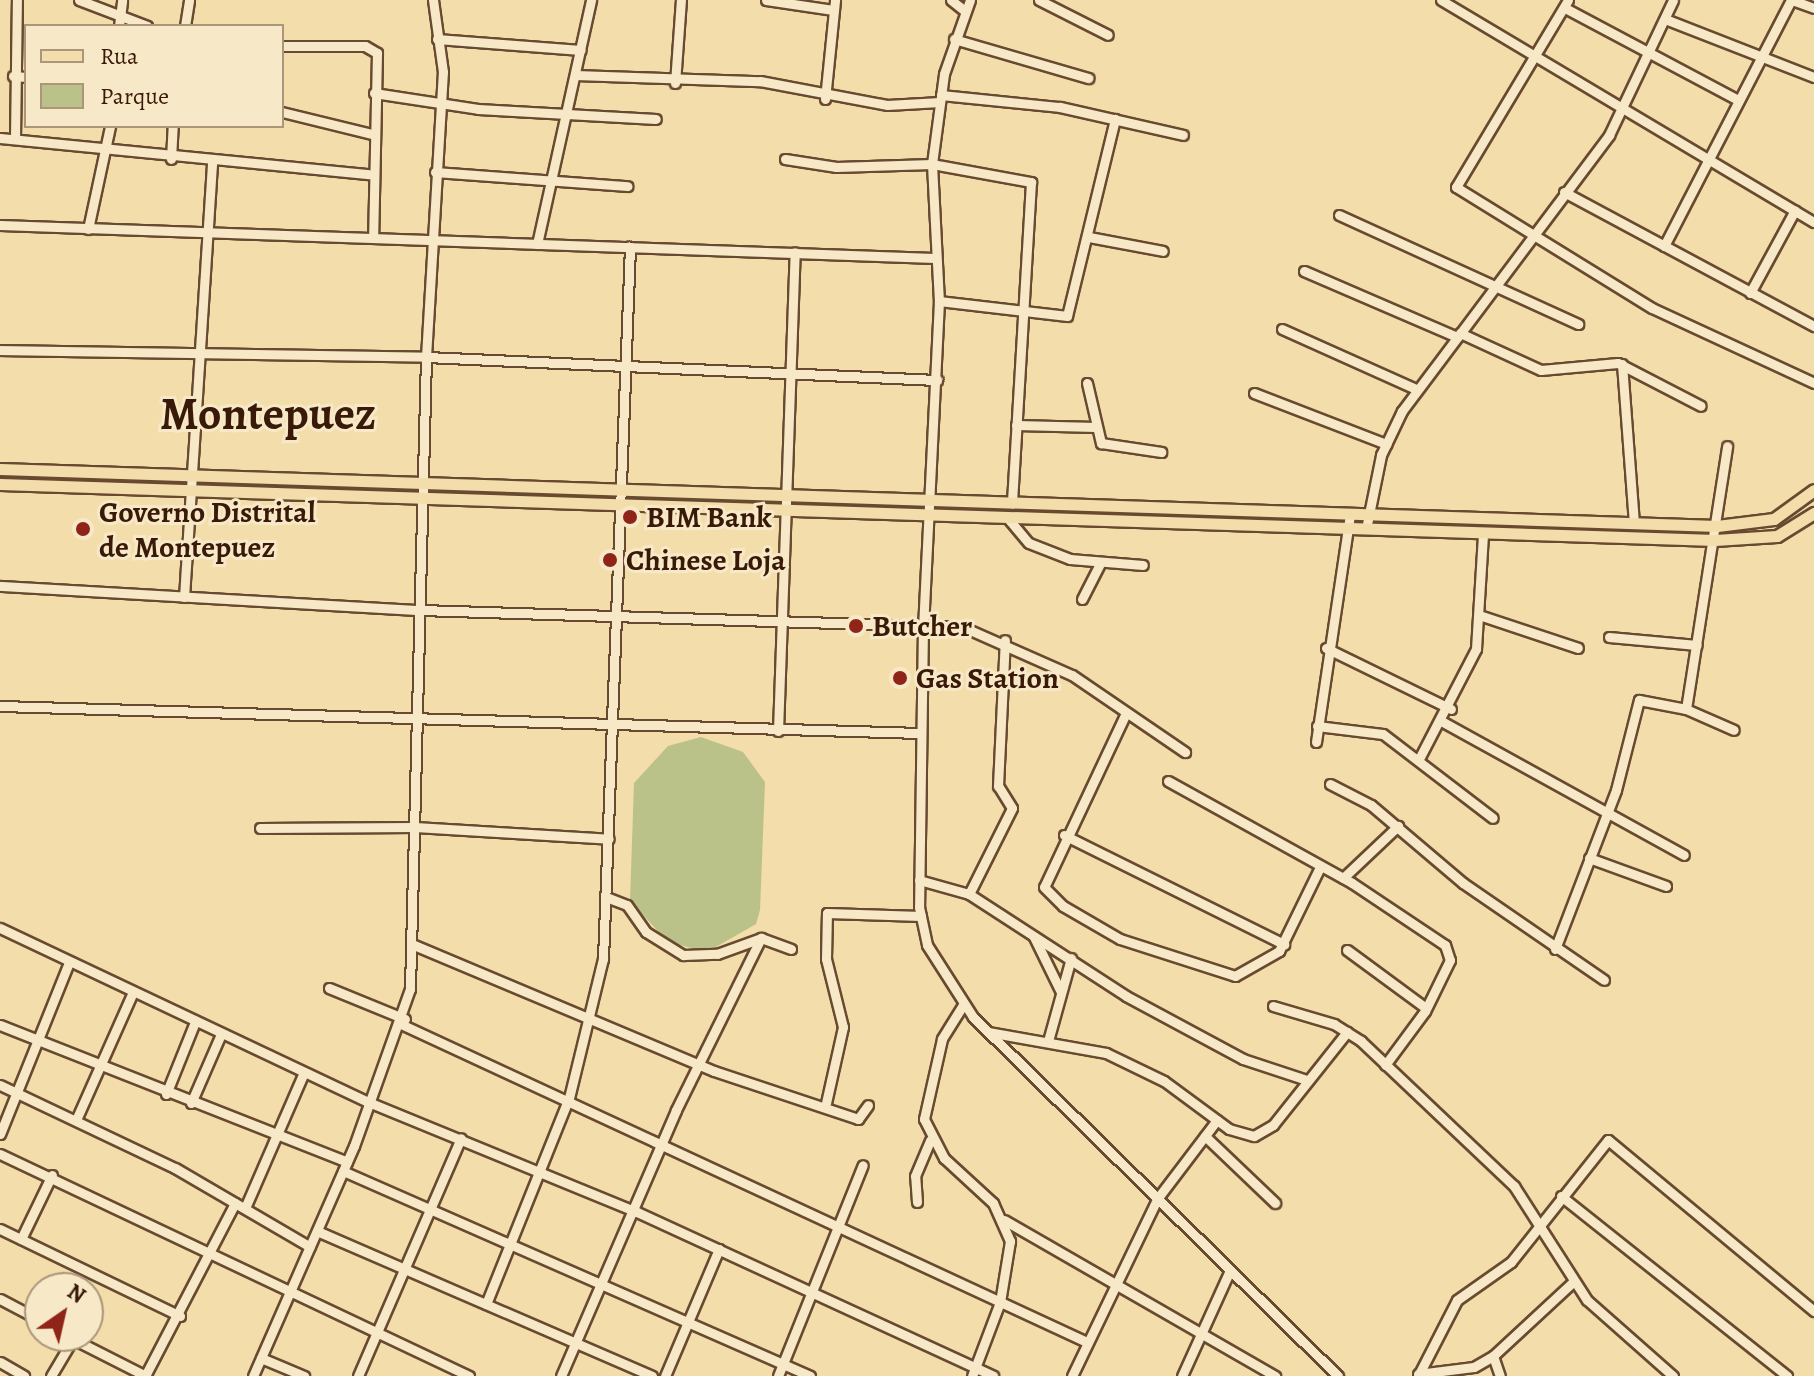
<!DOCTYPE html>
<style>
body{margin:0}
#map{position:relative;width:1814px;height:1376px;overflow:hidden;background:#f3ddaa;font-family:Alegreya,serif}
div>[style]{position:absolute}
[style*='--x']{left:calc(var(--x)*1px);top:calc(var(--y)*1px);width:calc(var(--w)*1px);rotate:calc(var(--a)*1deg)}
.green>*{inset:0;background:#bac189}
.roads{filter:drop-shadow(2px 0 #684a30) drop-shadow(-2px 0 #684a30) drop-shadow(0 2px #684a30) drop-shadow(0 -2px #684a30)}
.minor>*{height:9px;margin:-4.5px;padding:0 4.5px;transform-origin:4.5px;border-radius:4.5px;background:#f7e9c8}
.major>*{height:11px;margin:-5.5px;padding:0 5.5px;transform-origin:5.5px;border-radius:5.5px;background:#f3ddaa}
.dots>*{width:22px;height:22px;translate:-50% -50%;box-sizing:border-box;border:4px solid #f7e9c8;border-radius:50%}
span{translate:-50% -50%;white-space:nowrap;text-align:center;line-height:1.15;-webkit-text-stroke:6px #f7e9c8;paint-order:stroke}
.poi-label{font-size:30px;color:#391907;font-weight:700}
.left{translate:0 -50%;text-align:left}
.town-label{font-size:46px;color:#391907;font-weight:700}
.legend{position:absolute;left:24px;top:24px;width:260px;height:104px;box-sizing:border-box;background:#f7e9c8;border:2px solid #ab967b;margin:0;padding:10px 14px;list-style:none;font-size:24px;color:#391907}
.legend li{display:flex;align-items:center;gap:16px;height:40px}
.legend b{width:40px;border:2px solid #ab967b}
.north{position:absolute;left:24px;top:1272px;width:80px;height:80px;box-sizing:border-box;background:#f7e9c8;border:2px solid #ab967b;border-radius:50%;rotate:34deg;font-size:22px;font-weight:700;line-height:32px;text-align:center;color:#391907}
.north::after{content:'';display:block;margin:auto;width:28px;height:36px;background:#8f2418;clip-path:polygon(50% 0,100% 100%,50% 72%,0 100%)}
</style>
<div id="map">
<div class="green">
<div style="clip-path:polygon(701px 737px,743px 752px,765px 782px,760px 910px,756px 924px,707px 952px,668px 942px,630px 901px,634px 783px,668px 746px)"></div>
</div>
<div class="roads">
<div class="minor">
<div style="--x:79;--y:0;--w:73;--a:20.9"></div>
<div style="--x:766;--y:0;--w:68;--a:8.5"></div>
<div style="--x:951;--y:0;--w:18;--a:38"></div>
<div style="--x:970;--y:0;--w:78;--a:109.4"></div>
<div style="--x:944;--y:74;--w:91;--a:97.6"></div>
<div style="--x:932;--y:164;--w:137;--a:87.1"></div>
<div style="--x:939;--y:301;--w:325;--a:92.8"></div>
<div style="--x:923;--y:626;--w:281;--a:90.8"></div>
<div style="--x:919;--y:907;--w:39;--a:78"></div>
<div style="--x:927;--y:945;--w:85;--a:57.4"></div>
<div style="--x:973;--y:1017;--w:512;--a:44.53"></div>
<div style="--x:1039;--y:0;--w:77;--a:26.9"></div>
<div style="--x:1441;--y:0;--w:434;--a:30.8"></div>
<div style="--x:1568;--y:0;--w:218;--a:120.9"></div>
<div style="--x:1456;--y:187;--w:230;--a:31.7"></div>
<div style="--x:1652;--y:308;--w:179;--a:24.8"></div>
<div style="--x:1792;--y:0;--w:23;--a:20"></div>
<div style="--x:1565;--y:8;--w:196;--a:28"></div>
<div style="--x:1665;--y:19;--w:160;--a:21.3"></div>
<div style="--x:119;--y:26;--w:26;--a:-83"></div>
<div style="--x:185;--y:26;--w:26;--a:-81"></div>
<div style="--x:437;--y:39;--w:144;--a:4.4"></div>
<div style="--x:954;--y:39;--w:140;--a:16.2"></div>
<div style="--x:282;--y:46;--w:83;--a:0"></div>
<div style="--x:365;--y:46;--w:14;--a:30"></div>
<div style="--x:377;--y:53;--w:185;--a:91.2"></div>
<div style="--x:575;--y:75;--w:185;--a:1.9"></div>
<div style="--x:760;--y:81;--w:129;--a:10.7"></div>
<div style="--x:887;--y:105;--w:53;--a:-3.2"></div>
<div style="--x:13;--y:76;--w:13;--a:4"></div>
<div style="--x:675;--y:83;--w:83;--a:-85.9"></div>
<div style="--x:374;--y:93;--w:105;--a:8.7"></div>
<div style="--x:478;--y:109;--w:178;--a:3.2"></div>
<div style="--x:941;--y:95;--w:120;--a:5.8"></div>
<div style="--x:1060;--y:107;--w:126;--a:12.8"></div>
<div style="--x:825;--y:99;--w:100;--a:-84.2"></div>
<div style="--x:282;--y:112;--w:93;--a:13.7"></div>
<div style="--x:0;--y:138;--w:371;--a:5.6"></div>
<div style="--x:15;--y:138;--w:138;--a:-89.2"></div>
<div style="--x:171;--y:159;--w:33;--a:-87"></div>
<div style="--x:785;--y:159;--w:52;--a:8.9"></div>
<div style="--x:836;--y:167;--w:96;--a:-1.8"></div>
<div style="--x:932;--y:164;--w:101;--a:10.3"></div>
<div style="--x:1031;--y:182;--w:322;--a:93.4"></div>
<div style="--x:435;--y:172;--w:193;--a:4.2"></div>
<div style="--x:1564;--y:192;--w:284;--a:28.2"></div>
<div style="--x:1339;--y:215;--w:263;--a:24.5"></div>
<div style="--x:0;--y:225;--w:935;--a:2.02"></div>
<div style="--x:88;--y:229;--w:105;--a:-77.9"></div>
<div style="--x:1089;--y:237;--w:75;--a:10.7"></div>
<div style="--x:537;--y:244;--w:250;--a:-77.5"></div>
<div style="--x:1664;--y:246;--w:277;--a:-62.7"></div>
<div style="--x:1304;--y:271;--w:167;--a:23.3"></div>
<div style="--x:1750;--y:293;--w:94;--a:-61.5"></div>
<div style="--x:939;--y:301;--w:129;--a:6.7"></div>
<div style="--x:1067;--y:316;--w:203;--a:-76.3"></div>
<div style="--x:1282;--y:329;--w:147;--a:24.1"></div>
<div style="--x:1460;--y:333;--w:89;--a:24.6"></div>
<div style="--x:1541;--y:370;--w:77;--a:-5.2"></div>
<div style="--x:1618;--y:363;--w:93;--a:27.4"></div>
<div style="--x:0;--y:350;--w:426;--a:0.9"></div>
<div style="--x:426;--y:357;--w:512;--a:2.58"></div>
<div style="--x:1622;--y:364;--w:159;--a:85.7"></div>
<div style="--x:1087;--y:383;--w:62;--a:76.9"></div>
<div style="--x:1101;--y:443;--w:61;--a:8.5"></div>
<div style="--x:1254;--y:393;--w:142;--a:21.1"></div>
<div style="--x:1016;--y:425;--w:80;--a:1.4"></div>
<div style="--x:1006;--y:516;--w:35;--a:50"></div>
<div style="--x:1029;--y:543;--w:44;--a:21.3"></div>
<div style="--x:1070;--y:559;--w:73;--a:4.7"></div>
<div style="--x:1366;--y:529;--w:76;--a:-78.5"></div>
<div style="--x:1381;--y:455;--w:49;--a:-64.5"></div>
<div style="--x:1402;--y:411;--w:345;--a:-53.1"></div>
<div style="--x:1609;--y:135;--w:149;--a:-64.6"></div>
<div style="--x:0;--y:586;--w:421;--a:3.3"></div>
<div style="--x:420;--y:610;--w:543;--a:1.79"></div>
<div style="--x:963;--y:627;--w:119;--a:23.8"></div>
<div style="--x:1072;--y:675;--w:137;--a:34.3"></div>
<div style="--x:184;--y:597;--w:436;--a:-86.3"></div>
<div style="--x:1082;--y:599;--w:39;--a:-63"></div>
<div style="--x:1482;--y:616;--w:101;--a:18.4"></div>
<div style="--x:1609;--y:637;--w:88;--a:5.2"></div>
<div style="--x:1326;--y:648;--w:139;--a:26"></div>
<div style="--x:0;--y:706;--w:921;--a:1.68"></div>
<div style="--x:1686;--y:709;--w:266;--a:-81.1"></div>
<div style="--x:1126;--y:713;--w:192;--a:115.2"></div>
<div style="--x:1044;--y:887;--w:27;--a:45"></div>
<div style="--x:1063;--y:906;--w:66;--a:30.1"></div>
<div style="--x:1120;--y:939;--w:121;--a:17.8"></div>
<div style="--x:1235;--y:976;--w:51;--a:-29.6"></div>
<div style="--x:1279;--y:951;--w:93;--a:-64"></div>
<div style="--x:1443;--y:722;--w:275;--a:28.9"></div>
<div style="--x:1317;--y:726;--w:66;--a:6.9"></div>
<div style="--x:1383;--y:734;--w:138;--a:37.4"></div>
<div style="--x:778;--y:731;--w:479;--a:-88"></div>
<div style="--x:1316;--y:742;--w:231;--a:-81.5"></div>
<div style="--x:1420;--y:757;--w:122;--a:-62.6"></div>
<div style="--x:1476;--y:649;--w:116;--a:-86.5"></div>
<div style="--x:1168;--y:781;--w:210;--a:29"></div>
<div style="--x:1352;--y:883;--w:112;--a:33.7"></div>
<div style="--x:1445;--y:945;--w:16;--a:72"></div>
<div style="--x:1450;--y:960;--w:57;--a:116.1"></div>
<div style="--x:1425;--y:1011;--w:67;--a:126.5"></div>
<div style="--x:1330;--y:784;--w:46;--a:27.1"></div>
<div style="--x:1371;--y:805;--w:121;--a:40.3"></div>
<div style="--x:1463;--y:883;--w:171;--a:34.5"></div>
<div style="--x:260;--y:828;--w:155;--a:-0.4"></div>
<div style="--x:415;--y:827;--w:194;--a:3.5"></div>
<div style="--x:1064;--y:835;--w:246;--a:26.4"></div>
<div style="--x:1589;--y:858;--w:82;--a:20"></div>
<div style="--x:1343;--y:878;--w:76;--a:-43.4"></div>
<div style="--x:919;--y:880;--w:52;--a:15.6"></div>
<div style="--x:969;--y:894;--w:187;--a:33"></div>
<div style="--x:1126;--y:996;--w:133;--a:28.3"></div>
<div style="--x:1243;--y:1059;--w:67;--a:18.2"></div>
<div style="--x:969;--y:894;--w:96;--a:-63.4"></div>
<div style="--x:1012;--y:808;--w:26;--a:-122"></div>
<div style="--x:998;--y:786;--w:146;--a:-87.3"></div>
<div style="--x:606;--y:897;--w:22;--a:21"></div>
<div style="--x:627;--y:905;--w:33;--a:55"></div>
<div style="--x:646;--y:932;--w:44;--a:31.9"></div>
<div style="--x:683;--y:955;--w:34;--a:-2"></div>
<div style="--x:717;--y:954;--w:47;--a:-20"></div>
<div style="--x:761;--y:938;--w:32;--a:20"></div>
<div style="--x:0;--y:928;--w:410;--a:25.3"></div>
<div style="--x:371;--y:1103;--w:287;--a:22.3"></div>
<div style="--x:637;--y:1212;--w:392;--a:24.7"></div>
<div style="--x:1034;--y:937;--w:61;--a:63.9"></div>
<div style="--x:414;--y:945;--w:325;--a:22.8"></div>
<div style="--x:714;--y:1071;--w:152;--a:18.4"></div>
<div style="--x:858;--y:1119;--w:17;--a:-54"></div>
<div style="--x:1555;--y:949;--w:170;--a:-69"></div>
<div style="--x:1616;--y:790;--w:93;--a:-75.7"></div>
<div style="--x:1639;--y:700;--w:48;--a:10.8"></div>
<div style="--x:1686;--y:709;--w:52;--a:23.6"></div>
<div style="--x:1347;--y:950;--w:98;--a:36.3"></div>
<div style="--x:329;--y:988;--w:82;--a:22.2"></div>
<div style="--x:963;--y:1005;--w:40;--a:122"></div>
<div style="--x:942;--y:1039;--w:82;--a:102.7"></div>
<div style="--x:924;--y:1119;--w:44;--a:62.9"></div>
<div style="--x:944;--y:1158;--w:67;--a:42.6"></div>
<div style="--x:993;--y:1203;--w:42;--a:65.9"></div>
<div style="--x:1010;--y:1241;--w:62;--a:99.3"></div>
<div style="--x:1000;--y:1302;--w:79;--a:110.7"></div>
<div style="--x:1273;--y:1006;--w:64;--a:16.4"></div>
<div style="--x:1334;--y:1024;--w:32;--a:32"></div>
<div style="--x:1361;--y:1041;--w:211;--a:43.5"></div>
<div style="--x:1514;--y:1186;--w:135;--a:57.4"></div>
<div style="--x:1587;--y:1300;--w:115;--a:41.5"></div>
<div style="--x:0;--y:1025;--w:373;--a:21.5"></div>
<div style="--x:403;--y:1025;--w:754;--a:24.87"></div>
<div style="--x:988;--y:1032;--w:120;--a:10.1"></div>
<div style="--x:1106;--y:1053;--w:64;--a:25.8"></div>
<div style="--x:1164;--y:1081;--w:81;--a:36.4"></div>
<div style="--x:1229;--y:1129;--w:26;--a:16"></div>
<div style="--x:1254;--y:1136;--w:22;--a:-30"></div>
<div style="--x:1273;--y:1125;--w:119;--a:-51.5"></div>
<div style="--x:1048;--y:1041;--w:86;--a:-74.5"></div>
<div style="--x:0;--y:1085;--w:194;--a:25.4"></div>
<div style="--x:175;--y:1168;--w:156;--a:30.3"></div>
<div style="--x:166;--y:1094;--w:78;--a:-68.1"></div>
<div style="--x:191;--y:1103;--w:75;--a:-66.5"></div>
<div style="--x:826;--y:1103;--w:78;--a:-77.4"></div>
<div style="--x:843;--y:1027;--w:70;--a:-104"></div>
<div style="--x:826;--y:959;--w:46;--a:-88.8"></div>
<div style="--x:827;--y:913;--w:94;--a:1.8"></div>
<div style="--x:76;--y:1120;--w:140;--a:-66"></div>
<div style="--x:0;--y:1134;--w:185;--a:-68.1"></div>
<div style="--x:1205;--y:1136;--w:97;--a:43.7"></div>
<div style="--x:0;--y:1154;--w:519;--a:25.33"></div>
<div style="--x:343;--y:1171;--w:510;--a:23.7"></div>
<div style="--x:1561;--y:1196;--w:289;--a:38.5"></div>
<div style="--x:917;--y:1202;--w:26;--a:-94"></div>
<div style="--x:915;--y:1176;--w:39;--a:-67"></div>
<div style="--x:245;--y:1208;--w:148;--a:-66.5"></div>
<div style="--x:1004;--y:1220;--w:313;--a:29.9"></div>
<div style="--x:0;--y:1229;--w:200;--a:25.8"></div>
<div style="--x:317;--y:1231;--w:365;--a:23.4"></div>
<div style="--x:21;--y:1239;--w:71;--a:-64.2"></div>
<div style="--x:0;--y:1299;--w:45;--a:27.7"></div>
<div style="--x:486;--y:1304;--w:222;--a:-68.1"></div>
<div style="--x:569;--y:1098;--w:143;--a:-76.3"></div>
<div style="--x:603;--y:959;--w:713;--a:-87.83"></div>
<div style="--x:67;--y:1336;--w:89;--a:26.9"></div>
<div style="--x:1493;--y:1356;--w:21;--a:71"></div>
<div style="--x:261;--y:1358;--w:47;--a:22.7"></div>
<div style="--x:0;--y:1362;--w:28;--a:30"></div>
<div style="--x:1418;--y:1374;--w:56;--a:-7.1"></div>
<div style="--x:1474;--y:1367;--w:22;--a:-30"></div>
<div style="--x:1493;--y:1356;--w:110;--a:-42.8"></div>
<div style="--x:51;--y:1376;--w:43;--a:-59.3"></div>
<div style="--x:145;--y:1376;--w:195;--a:-62.5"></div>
<div style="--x:253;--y:1376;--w:251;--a:-66.3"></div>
<div style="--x:354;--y:1146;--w:167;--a:-70.4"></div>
<div style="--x:410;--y:989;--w:632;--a:-88.55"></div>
<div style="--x:426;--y:357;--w:286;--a:-86.6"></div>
<div style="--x:443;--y:72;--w:73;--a:-97.9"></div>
<div style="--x:358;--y:1376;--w:259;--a:-66.6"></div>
<div style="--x:561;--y:1376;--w:290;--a:-66.6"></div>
<div style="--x:676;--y:1110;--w:192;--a:-63.7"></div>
<div style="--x:665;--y:1376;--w:138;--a:-67"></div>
<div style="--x:778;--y:1376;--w:227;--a:-68.1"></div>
<div style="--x:1072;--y:1376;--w:196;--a:-64.3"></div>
<div style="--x:1157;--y:1199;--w:99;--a:-52.8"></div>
<div style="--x:1182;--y:1376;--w:116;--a:-65.6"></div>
<div style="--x:1418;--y:1376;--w:85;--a:-62.8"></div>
<div style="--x:1457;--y:1300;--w:66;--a:-35.1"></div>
<div style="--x:1511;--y:1262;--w:156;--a:-51.5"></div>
<div style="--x:1608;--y:1140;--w:268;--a:39.7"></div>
</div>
<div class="major">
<div style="--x:0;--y:469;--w:1718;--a:1.9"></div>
<div style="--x:1717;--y:526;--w:57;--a:-7"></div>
<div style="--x:1774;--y:519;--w:49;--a:-35.9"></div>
<div style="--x:0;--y:484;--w:1716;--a:1.87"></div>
<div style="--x:1715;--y:540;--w:62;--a:-3.7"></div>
<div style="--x:1777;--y:536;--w:44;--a:-31.9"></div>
</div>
</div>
<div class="dots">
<div style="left:630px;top:517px;background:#8f2418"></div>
<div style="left:83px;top:529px;background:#8f2418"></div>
<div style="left:610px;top:560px;background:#8f2418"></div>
<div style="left:856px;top:626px;background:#8f2418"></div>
<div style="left:900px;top:678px;background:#8f2418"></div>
</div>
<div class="poi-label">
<span class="left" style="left:99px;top:529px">Governo Distrital<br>de Montepuez</span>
<span class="left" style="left:646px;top:517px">BIM Bank</span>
<span class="left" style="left:626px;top:560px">Chinese Loja</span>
<span class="left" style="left:872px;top:626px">Butcher</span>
<span class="left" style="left:916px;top:678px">Gas Station</span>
</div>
<div class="town-label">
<span style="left:268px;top:414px">Montepuez</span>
</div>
<ul class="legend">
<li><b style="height:10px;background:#f3ddaa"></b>Rua</li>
<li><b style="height:22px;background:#bac189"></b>Parque</li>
</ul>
<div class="north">N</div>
</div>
